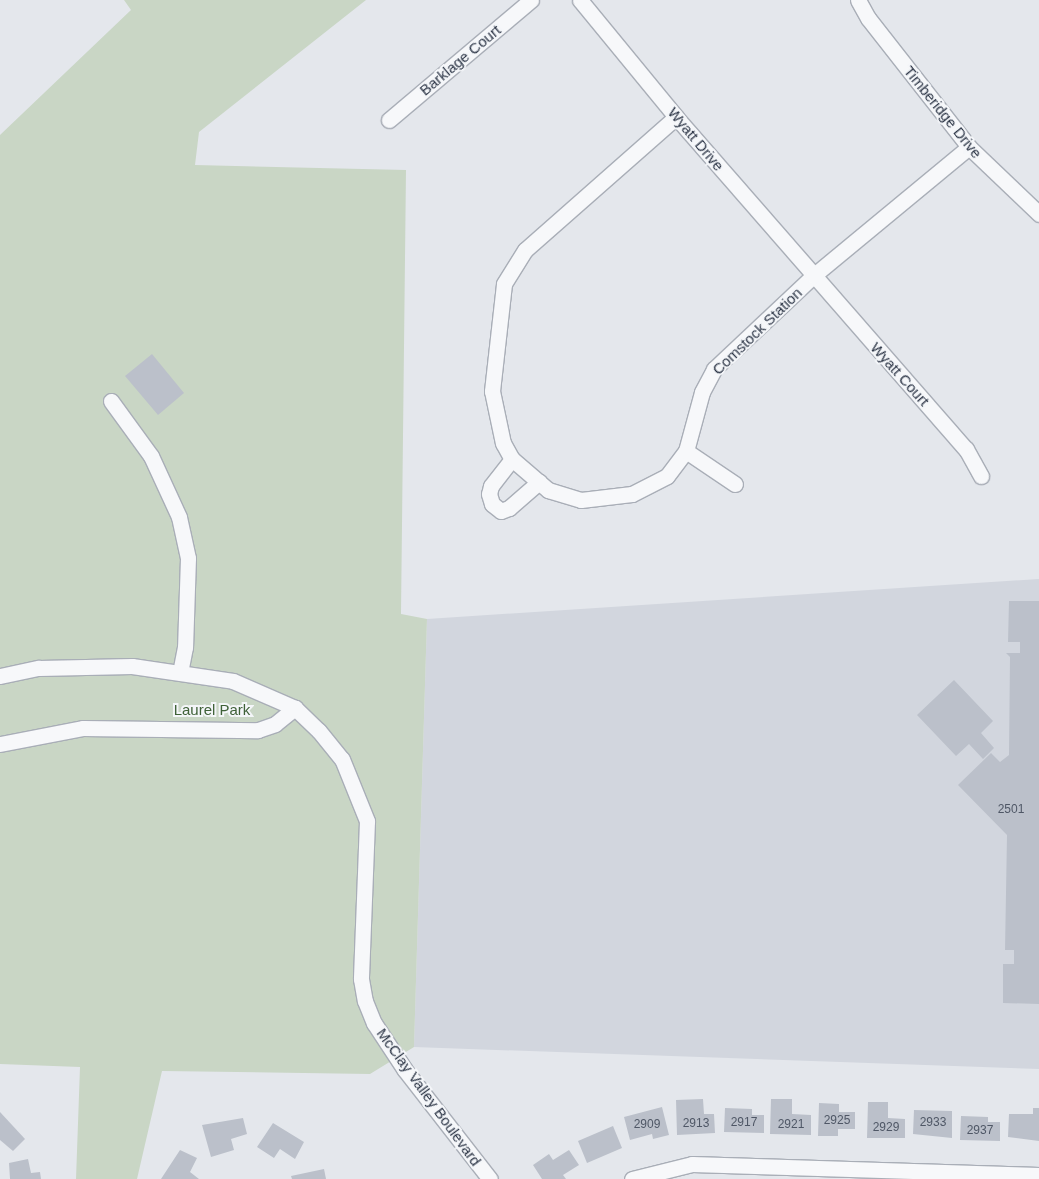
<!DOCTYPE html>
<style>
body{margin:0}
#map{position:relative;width:1039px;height:1179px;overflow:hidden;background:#e4e7ec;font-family:Arial,sans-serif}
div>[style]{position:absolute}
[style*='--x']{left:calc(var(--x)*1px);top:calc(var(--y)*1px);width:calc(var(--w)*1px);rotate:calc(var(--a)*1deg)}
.built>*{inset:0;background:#d2d6de}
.green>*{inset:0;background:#c9d6c5}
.building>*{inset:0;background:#bbc0ca}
.roads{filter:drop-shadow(1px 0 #a9aeb7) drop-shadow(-1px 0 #a9aeb7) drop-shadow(0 1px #a9aeb7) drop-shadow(0 -1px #a9aeb7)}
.minor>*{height:15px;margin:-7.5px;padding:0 7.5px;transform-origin:7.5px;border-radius:7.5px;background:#f7f8fa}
span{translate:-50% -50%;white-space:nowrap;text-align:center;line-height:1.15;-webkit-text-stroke:4px #f4f6f9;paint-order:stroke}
.number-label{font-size:12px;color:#4f5766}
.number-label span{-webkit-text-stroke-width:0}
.street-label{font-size:15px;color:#2b3445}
.park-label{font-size:15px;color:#3f6138}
</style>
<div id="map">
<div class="built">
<div style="clip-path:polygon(1039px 579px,1039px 1069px,414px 1047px,427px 619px)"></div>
</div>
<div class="green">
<div style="clip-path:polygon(124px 0,366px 0,199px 132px,195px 165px,406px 170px,401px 614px,427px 619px,414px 1047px,370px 1074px,162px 1071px,137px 1179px,76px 1179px,80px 1067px,0 1064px,0 135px,131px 10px)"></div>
</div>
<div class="building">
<div style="clip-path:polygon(152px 354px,184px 393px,158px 415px,125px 376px)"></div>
<div style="clip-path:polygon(1009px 601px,1039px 601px,1039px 1004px,1003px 1003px,1003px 964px,1014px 964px,1014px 950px,1005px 950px,1007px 835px,958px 785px,991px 753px,1000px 762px,1009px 755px,1010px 657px,1006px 653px,1020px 653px,1020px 642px,1008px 642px)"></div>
<div style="clip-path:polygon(954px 680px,993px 721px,981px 733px,994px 748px,983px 759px,969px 744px,956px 756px,917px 715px)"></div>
<div style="clip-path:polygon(703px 1099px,704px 1114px,714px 1114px,715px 1133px,677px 1135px,676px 1100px)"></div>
<div style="clip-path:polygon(771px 1099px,792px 1099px,792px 1114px,811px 1115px,811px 1135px,770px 1134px)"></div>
<div style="clip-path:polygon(868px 1102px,888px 1102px,888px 1118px,905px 1119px,905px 1138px,867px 1138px)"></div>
<div style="clip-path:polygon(819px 1103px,839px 1104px,839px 1112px,855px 1112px,855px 1129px,838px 1129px,838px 1136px,818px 1136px)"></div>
<div style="clip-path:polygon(662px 1107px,669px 1135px,653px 1139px,652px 1134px,630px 1140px,624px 1117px)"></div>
<div style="clip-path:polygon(725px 1108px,752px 1109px,752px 1115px,764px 1115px,764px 1133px,724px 1132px)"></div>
<div style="clip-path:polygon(1033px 1108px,1039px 1108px,1039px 1141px,1008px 1137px,1009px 1114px,1033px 1114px)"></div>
<div style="clip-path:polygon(914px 1110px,952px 1111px,952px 1138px,913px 1134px)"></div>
<div style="clip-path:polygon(0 1112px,25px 1139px,13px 1151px,0 1140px)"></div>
<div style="clip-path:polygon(961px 1116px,988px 1117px,988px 1122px,1000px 1122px,1000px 1141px,960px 1140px)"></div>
<div style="clip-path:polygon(243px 1118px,247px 1134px,231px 1139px,234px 1150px,211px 1157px,202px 1125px)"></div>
<div style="clip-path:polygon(273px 1123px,304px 1142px,295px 1159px,280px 1149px,274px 1158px,257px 1147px)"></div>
<div style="clip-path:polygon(613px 1126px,622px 1148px,587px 1163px,578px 1141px)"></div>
<div style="clip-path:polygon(180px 1150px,197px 1158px,190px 1172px,199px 1179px,161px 1179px)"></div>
<div style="clip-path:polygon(569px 1150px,579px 1165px,563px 1175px,566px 1179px,542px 1179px,533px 1165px,549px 1154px,553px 1160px)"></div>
<div style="clip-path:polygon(28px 1159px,31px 1173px,40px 1172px,41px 1179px,10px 1179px,9px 1163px)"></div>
<div style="clip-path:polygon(324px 1169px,326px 1179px,292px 1179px,291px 1176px)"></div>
</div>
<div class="roads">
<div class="minor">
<div style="--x:580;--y:0;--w:151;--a:50.6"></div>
<div style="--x:676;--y:117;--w:441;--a:48.9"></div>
<div style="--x:966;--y:449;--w:31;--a:61"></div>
<div style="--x:858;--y:0;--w:21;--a:61"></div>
<div style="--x:868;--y:18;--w:164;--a:51.9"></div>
<div style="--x:969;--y:147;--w:97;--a:43.7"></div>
<div style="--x:676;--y:117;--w:201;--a:138.6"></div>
<div style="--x:525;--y:250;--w:40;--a:122"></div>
<div style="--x:504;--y:284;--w:108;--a:96.4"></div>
<div style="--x:492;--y:391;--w:53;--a:78.1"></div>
<div style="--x:503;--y:443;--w:18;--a:61"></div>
<div style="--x:512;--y:459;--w:48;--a:40.7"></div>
<div style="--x:548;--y:490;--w:34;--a:17"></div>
<div style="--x:581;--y:500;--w:51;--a:-6.7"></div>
<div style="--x:632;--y:494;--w:39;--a:-27"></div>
<div style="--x:667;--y:476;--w:31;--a:-53"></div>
<div style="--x:686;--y:451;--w:61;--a:-74.8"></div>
<div style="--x:702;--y:392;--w:26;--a:-62"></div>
<div style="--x:714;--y:369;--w:136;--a:-43.2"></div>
<div style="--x:813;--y:276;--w:202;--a:-39.6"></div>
<div style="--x:389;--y:120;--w:186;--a:-40.2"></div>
<div style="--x:111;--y:401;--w:68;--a:54"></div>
<div style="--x:151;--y:456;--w:67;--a:65.3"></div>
<div style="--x:179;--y:517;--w:42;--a:77.6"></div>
<div style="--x:188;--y:558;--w:89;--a:91.9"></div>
<div style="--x:185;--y:647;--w:26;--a:101"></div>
<div style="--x:686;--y:451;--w:59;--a:34"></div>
<div style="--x:512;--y:459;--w:34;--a:128"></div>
<div style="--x:491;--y:486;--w:8;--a:104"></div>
<div style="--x:489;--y:494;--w:10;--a:73"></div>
<div style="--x:492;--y:504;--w:11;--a:38"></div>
<div style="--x:501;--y:511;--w:9;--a:-21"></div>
<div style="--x:509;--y:508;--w:40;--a:-41"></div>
<div style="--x:0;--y:676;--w:40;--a:-12"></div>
<div style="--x:39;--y:668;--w:93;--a:-1.2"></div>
<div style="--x:132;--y:666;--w:102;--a:8.4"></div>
<div style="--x:233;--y:681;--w:68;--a:23.5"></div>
<div style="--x:295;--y:708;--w:33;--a:44"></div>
<div style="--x:319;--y:731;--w:36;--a:51"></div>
<div style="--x:342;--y:759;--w:67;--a:68"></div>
<div style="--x:367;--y:821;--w:158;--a:92.2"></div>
<div style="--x:361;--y:979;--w:22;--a:80"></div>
<div style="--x:365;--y:1001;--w:24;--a:68"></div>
<div style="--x:374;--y:1023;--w:56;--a:56.6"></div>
<div style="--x:405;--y:1070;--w:138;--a:52.1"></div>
<div style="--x:0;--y:744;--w:85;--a:-10.9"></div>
<div style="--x:83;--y:728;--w:175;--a:0.7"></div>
<div style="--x:258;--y:730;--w:18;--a:-19"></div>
<div style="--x:275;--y:724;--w:26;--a:-39"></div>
<div style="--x:632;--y:1179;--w:62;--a:-14"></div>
<div style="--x:692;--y:1164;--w:347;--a:1.8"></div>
</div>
</div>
<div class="number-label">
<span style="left:1011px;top:810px">2501</span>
<span style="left:837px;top:1121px">2925</span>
<span style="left:744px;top:1123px">2917</span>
<span style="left:933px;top:1123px">2933</span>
<span style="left:696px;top:1124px">2913</span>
<span style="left:647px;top:1125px">2909</span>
<span style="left:791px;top:1125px">2921</span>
<span style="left:886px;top:1128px">2929</span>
<span style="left:980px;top:1131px">2937</span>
</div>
<div class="street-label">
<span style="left:460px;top:60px;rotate:-40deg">Barklage Court</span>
<span style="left:943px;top:112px;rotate:51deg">Timberidge Drive</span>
<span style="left:696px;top:139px;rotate:50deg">Wyatt Drive</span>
<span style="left:757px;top:331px;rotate:-44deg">Comstock Station</span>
<span style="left:900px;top:374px;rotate:48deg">Wyatt Court</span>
<span style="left:429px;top:1097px;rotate:54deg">McClay Valley Boulevard</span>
</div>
<div class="park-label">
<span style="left:212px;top:710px">Laurel Park</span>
</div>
</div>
